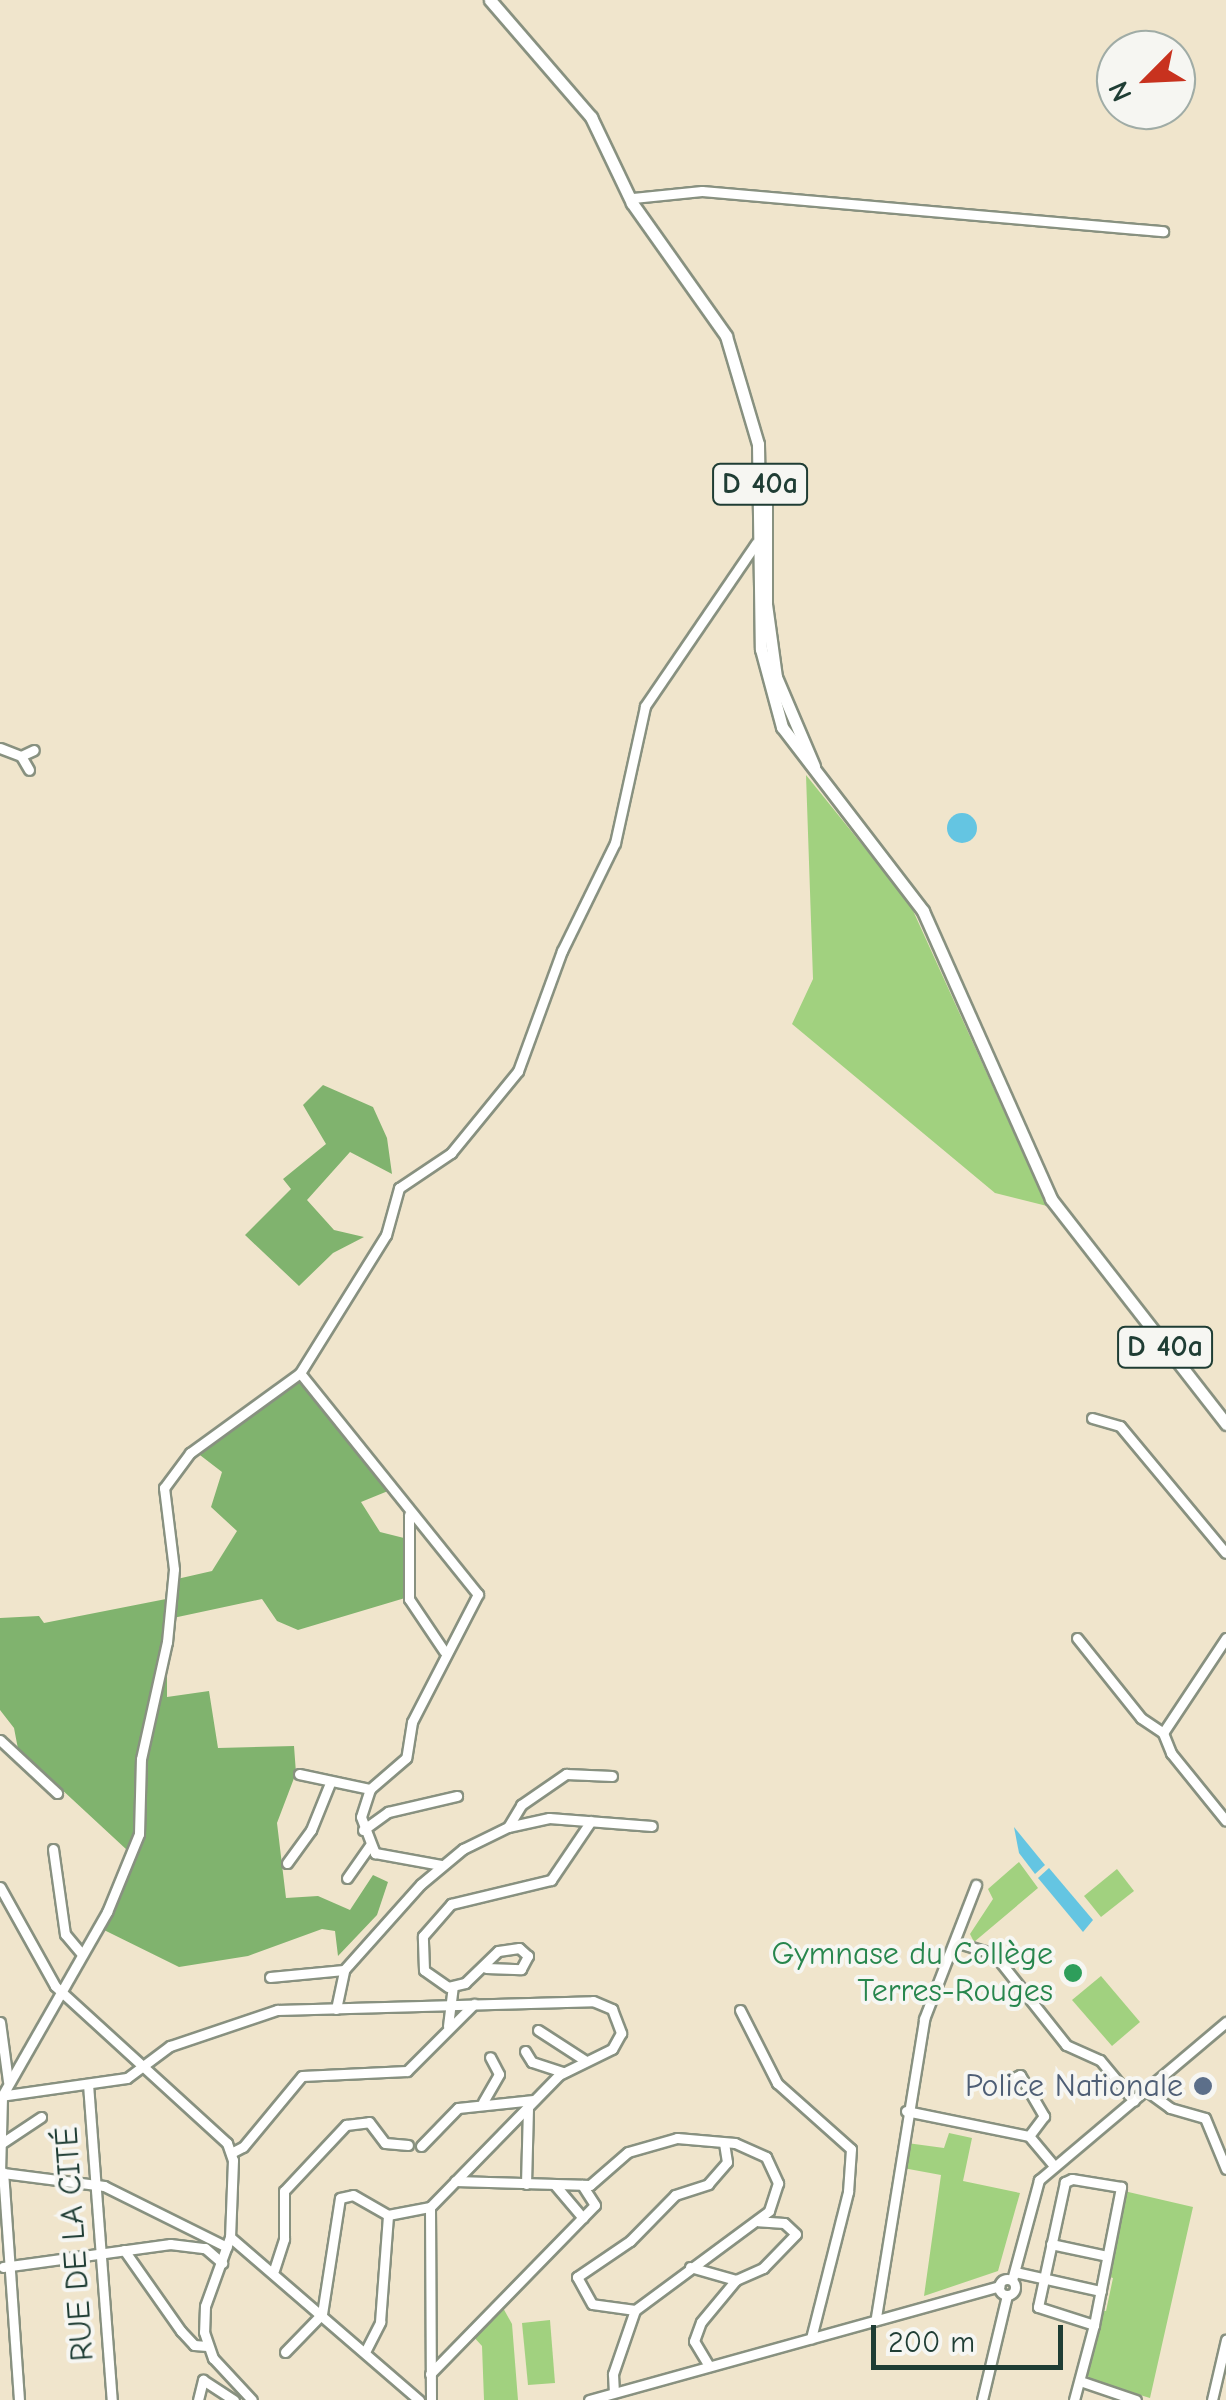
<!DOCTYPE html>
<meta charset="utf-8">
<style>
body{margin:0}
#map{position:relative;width:1226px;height:2400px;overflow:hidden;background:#f0e5cc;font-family:"Comic Neue",sans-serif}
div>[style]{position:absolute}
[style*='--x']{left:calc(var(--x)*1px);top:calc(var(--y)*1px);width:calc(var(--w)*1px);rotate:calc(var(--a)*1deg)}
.green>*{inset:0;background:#a1d17f}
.forest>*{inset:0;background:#80b36e}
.water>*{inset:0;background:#64c5e2}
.round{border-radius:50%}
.roads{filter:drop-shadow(2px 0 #889180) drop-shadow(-2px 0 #889180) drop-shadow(0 2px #889180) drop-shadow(0 -2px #889180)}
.minor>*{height:9px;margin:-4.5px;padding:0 4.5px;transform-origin:4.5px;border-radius:4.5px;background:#fff}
.minor>.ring{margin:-4.5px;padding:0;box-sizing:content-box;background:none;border:9px solid #fff;border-radius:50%}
.major>*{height:11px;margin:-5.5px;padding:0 5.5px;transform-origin:5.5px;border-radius:5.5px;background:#fff}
.dots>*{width:28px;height:28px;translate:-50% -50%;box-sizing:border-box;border:5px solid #f6f6f2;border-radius:50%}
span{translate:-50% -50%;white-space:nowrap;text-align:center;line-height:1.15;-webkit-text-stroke:8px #f6f6f2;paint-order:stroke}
.shield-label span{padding:2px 8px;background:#f6f6f2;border:2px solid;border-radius:8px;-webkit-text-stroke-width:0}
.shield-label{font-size:30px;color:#1f3d34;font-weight:700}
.leisure-label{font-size:32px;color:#27864d}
.right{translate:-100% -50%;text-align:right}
.service-label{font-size:32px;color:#4e5e75}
.street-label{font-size:32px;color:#1f3d34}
.north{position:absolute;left:1096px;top:30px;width:100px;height:100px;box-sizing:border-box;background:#f6f6f2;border:2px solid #a0aca6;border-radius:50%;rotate:246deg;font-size:28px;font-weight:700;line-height:40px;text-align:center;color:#1f3d34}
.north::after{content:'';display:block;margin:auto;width:35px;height:45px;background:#c8321e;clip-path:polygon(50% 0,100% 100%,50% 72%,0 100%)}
.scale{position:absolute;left:871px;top:2325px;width:192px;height:45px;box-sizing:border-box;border:5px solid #1f3d34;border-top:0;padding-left:12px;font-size:30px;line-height:35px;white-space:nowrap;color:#1f3d34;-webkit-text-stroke:8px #f6f6f2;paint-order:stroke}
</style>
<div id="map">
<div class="green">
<div style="clip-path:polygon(806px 775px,910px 904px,1047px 1206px,995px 1193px,792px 1024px,813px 979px)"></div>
<div style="clip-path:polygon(1019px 1862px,1038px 1888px,974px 1942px,970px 1934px,993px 1899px,988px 1889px)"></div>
<div style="clip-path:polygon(1117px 1869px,1134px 1891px,1101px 1917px,1084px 1896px)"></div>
<div style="clip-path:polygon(1101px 1976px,1140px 2022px,1112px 2046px,1072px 2000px)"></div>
<div style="clip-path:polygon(949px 2133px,972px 2138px,963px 2181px,1020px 2193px,998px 2271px,924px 2296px,941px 2175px,903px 2168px,907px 2143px,944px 2148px)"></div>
<div style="clip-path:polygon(1124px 2191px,1193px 2207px,1150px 2398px,1090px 2380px,1086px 2372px,1099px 2310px,1106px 2311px,1113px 2278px,1106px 2276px)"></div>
<div style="clip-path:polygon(502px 2306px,512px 2324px,518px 2400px,484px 2400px,482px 2346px,472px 2335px)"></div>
<div style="clip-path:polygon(550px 2320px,555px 2383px,528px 2385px,522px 2323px)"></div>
</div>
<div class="forest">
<div style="clip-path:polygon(323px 1085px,373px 1107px,387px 1138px,392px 1174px,350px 1152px,307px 1200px,334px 1230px,364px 1237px,333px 1253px,299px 1286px,245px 1235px,291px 1189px,283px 1179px,326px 1144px,303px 1105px)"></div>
<div style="clip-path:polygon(300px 1381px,388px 1491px,361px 1502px,380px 1532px,408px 1539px,405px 1598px,298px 1630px,277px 1621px,262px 1599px,173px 1618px,177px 1579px,212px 1571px,237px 1531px,211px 1507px,222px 1472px,196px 1452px)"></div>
<div style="clip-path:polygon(166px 1599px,166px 1642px,142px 1745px,137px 1836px,127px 1850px,18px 1749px,14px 1728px,0 1710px,0 1618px,39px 1616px,44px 1623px)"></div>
<div style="clip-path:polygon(167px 1666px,167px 1697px,209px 1691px,218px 1748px,294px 1746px,296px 1773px,277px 1823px,286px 1898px,318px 1896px,350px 1910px,373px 1875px,388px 1882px,377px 1915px,338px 1956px,335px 1931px,322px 1929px,248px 1956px,179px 1967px,104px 1930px,140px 1847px,142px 1773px)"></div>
</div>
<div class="water">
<div class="round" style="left:947px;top:813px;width:30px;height:30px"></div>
<div style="clip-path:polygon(1014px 1827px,1045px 1865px,1035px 1874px,1019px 1853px)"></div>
<div style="clip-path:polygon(1049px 1868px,1093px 1920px,1083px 1932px,1038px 1878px)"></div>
</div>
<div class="roads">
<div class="minor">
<div style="--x:633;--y:198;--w:69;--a:-5.8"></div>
<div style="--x:702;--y:191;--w:463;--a:5"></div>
<div style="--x:0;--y:748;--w:22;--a:21"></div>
<div style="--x:21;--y:756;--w:14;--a:-25"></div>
<div style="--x:21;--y:756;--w:16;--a:60"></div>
<div style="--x:300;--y:1373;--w:284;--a:51.2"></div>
<div style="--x:478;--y:1594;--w:144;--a:117.3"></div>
<div style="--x:412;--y:1722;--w:36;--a:99"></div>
<div style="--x:406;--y:1758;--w:48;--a:139.3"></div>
<div style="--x:370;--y:1789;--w:29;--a:108"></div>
<div style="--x:361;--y:1817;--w:39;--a:69"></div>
<div style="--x:375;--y:1853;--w:67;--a:10.3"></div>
<div style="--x:1092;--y:1418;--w:29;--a:16"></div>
<div style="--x:1120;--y:1426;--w:165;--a:50.2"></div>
<div style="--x:409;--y:1515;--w:84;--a:90"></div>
<div style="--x:409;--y:1599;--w:63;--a:56.1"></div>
<div style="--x:1077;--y:1638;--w:102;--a:51.3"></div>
<div style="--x:1141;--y:1718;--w:27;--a:34"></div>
<div style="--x:1226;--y:1638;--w:114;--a:123.6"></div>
<div style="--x:1163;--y:1733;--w:22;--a:68"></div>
<div style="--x:1171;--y:1753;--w:87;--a:51"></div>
<div style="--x:0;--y:1740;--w:78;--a:42.9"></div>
<div style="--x:299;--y:1774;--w:73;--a:11.9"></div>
<div style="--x:508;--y:1827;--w:26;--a:-59"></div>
<div style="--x:521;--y:1805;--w:55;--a:-34.6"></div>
<div style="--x:566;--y:1774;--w:46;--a:2.5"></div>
<div style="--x:363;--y:1830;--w:31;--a:-36"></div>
<div style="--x:388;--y:1812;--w:71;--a:-13.1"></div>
<div style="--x:53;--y:1849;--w:86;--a:82"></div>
<div style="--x:65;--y:1934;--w:25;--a:50"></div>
<div style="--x:287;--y:1863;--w:41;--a:-54"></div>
<div style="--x:311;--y:1830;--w:51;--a:-68"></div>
<div style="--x:347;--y:1878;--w:39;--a:-55"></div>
<div style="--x:0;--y:1887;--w:113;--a:60.9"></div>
<div style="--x:55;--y:1986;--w:233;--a:42.4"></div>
<div style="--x:227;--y:2143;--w:18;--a:71"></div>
<div style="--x:233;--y:2160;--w:77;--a:92.2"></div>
<div style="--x:230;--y:2237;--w:73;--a:109.9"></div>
<div style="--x:205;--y:2306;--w:26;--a:92"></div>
<div style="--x:204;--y:2332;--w:28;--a:71"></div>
<div style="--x:213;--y:2358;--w:57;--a:47.1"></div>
<div style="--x:955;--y:1942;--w:41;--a:17.1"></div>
<div style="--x:994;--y:1954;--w:116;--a:51.6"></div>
<div style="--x:1066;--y:2045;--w:37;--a:24"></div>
<div style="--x:1100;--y:2060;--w:53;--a:50.3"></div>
<div style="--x:486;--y:1968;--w:35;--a:2"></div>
<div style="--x:521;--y:1969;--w:15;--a:-62"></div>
<div style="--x:528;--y:1956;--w:12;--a:-138"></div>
<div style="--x:519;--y:1948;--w:21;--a:172"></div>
<div style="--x:498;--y:1951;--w:46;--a:135.9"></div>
<div style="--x:465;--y:1983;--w:17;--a:167"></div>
<div style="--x:448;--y:1987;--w:29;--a:-145"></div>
<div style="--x:424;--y:1970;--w:34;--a:-92"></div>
<div style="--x:423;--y:1936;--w:43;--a:-48.8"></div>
<div style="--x:451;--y:1904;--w:103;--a:-13.5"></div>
<div style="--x:551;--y:1880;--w:71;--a:-55.9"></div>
<div style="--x:270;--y:1977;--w:74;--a:-5.4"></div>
<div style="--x:336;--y:2009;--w:40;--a:-78"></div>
<div style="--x:344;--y:1970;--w:115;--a:-48.2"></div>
<div style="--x:421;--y:1884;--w:55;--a:-39.8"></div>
<div style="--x:463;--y:1849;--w:50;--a:-26.1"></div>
<div style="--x:508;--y:1827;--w:42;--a:-12.4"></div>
<div style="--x:549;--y:1818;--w:103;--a:4.4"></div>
<div style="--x:740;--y:2010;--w:82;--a:63.1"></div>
<div style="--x:777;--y:2083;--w:99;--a:41.7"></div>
<div style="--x:851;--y:2149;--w:43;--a:94"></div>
<div style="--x:848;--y:2192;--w:151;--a:104.2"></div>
<div style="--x:0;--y:2022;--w:60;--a:82.3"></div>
<div style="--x:448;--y:2026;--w:39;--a:-83"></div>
<div style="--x:538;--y:2030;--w:57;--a:32.9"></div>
<div style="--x:525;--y:2051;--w:13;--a:58"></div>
<div style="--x:532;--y:2062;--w:33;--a:18"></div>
<div style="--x:88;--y:2084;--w:317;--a:85.7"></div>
<div style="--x:1006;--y:2090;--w:10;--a:-73"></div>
<div style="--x:1009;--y:2080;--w:12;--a:-24"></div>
<div style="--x:1020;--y:2075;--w:48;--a:59.7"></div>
<div style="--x:1044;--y:2116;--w:25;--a:127"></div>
<div style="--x:1147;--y:2091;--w:29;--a:36"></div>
<div style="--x:1170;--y:2108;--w:36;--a:16"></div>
<div style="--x:1205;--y:2118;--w:55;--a:67.6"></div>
<div style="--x:0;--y:2096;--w:128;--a:-8.1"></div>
<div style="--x:127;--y:2078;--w:54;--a:-36.7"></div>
<div style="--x:170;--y:2046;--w:113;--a:-18.6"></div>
<div style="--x:277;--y:2010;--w:316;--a:-1.6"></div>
<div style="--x:593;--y:2001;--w:21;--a:23"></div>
<div style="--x:612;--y:2009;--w:26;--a:69"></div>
<div style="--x:621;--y:2033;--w:18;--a:119"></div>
<div style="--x:612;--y:2049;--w:59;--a:153.9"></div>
<div style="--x:559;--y:2075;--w:185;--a:134.3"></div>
<div style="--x:483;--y:2102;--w:32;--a:-60"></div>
<div style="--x:499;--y:2074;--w:19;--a:-118"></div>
<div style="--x:906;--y:2111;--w:126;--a:11.5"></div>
<div style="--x:1029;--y:2136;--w:39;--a:50"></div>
<div style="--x:2;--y:2143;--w:47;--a:-33.7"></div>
<div style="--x:421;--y:2146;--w:53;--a:-45.8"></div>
<div style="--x:458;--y:2108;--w:76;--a:-6"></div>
<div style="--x:231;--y:2153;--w:13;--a:-27"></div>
<div style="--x:243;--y:2147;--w:92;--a:-50.3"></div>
<div style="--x:302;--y:2076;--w:105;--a:-2.7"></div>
<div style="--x:407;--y:2071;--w:95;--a:-45"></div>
<div style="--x:0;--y:2173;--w:77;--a:-88.5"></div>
<div style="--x:2;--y:2096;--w:212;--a:-60.3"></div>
<div style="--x:107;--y:1912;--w:84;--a:-67.7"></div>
<div style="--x:139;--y:1834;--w:75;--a:-88.5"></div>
<div style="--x:141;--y:1759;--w:120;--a:-77.5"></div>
<div style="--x:167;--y:1642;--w:73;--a:-84.5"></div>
<div style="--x:174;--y:1569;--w:82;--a:-97"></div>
<div style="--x:164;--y:1488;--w:44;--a:-53.4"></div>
<div style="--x:190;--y:1453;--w:136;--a:-36"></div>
<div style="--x:300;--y:1373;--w:163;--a:-58.1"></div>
<div style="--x:386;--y:1235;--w:49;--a:-74.5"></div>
<div style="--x:399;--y:1188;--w:63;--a:-33.9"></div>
<div style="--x:451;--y:1153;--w:106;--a:-50.7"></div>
<div style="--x:518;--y:1071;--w:128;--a:-69.9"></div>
<div style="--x:562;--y:951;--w:120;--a:-63.9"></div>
<div style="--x:615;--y:843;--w:140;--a:-77.6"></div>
<div style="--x:645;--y:706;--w:197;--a:-55.7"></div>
<div style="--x:455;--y:2181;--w:135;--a:1.7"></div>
<div style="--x:590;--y:2185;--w:50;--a:-41"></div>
<div style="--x:628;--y:2152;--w:51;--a:-15.9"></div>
<div style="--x:677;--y:2138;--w:58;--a:4.9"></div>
<div style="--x:735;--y:2143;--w:34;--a:24"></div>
<div style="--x:766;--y:2157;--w:29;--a:65"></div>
<div style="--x:778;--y:2183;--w:29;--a:108"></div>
<div style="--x:769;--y:2211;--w:167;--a:143.5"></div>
<div style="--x:635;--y:2310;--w:68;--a:109"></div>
<div style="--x:613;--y:2374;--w:18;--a:87"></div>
<div style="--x:526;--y:2184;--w:77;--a:-88.5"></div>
<div style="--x:555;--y:2185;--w:43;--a:49.7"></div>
<div style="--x:430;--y:2207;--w:193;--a:89.7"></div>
<div style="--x:230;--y:2237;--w:250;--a:40.8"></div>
<div style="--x:1051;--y:2244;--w:57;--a:12.1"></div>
<div style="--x:124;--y:2250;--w:99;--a:54.9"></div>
<div style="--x:181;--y:2331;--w:19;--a:47"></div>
<div style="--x:194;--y:2345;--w:13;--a:4"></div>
<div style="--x:3;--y:2267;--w:169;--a:-7.8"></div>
<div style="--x:170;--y:2244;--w:35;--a:7"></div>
<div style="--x:205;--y:2248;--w:23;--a:41"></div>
<div style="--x:690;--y:2267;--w:48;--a:15.8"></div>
<div style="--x:274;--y:2270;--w:33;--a:-72"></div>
<div style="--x:284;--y:2239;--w:48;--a:-90"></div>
<div style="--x:284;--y:2191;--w:91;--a:-46.8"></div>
<div style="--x:346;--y:2125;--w:23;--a:-7"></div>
<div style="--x:369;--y:2122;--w:26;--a:53"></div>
<div style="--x:385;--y:2143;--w:23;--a:5"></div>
<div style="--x:1015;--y:2272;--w:88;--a:12.5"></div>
<div class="ring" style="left:999px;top:2279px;width:7px;height:7px"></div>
<div style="--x:1012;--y:2280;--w:104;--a:-74.9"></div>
<div style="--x:1039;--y:2180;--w:245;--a:-40.2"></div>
<div style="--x:635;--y:2310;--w:43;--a:-172.1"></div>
<div style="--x:592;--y:2304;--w:31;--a:-119"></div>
<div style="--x:577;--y:2277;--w:64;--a:-34.2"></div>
<div style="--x:630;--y:2241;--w:64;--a:-45.6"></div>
<div style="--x:675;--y:2195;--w:35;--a:-18"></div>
<div style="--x:708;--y:2184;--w:29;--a:-49"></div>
<div style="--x:727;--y:2162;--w:18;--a:-99"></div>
<div style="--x:876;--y:2317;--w:302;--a:-80.8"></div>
<div style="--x:924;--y:2019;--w:144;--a:-68.8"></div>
<div style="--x:285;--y:2352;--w:53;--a:-45.8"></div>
<div style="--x:322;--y:2314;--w:117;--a:-81.2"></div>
<div style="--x:340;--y:2198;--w:13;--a:-13"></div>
<div style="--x:353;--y:2195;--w:40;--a:29.7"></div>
<div style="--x:388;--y:2215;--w:43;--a:-10.8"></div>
<div style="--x:365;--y:2352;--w:34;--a:-63"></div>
<div style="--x:380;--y:2322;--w:107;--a:-85.7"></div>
<div style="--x:709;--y:2366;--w:29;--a:-121"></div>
<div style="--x:694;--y:2341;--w:20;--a:-70"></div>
<div style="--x:701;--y:2322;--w:55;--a:-50.2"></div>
<div style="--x:736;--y:2280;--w:30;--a:-24"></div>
<div style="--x:763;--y:2268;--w:47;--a:-45.9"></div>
<div style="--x:796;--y:2234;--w:16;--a:-137"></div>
<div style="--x:784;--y:2223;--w:26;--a:-176"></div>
<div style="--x:430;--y:2374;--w:236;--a:-45.7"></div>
<div style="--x:595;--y:2205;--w:24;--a:-123"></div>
<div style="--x:1080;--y:2381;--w:59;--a:18.7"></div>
<div style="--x:19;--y:2400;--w:228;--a:-94"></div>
<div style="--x:3;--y:2173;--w:102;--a:7.3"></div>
<div style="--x:104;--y:2186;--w:137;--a:26.4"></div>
<div style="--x:198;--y:2400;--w:21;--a:-76"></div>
<div style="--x:203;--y:2380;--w:37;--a:33"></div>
<div style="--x:589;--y:2400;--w:426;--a:-15.5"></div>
<div style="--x:982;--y:2400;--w:108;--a:-76.6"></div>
<div style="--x:1074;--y:2400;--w:78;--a:-75.1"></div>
<div style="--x:1094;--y:2325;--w:141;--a:-78.9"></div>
<div style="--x:1121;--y:2187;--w:50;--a:-170.7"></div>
<div style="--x:1072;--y:2179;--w:8;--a:157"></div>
<div style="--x:1065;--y:2182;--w:128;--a:102.2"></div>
<div style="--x:1038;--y:2307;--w:59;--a:17.8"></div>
<div style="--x:1212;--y:2400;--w:62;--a:-76.9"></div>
</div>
<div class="major">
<div style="--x:490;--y:0;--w:155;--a:49.2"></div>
<div style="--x:591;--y:117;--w:95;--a:64.5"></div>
<div style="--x:632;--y:203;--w:163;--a:54.7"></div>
<div style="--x:726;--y:336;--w:113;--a:73.5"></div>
<div style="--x:758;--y:444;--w:205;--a:89.2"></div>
<div style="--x:761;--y:649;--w:81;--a:74.9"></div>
<div style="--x:782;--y:727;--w:232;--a:52.5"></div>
<div style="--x:923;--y:911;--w:315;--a:66"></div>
<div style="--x:1051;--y:1199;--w:285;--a:52.1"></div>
<div style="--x:766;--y:498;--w:106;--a:90"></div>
<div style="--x:766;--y:604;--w:74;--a:82.2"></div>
<div style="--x:776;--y:677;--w:97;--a:66.9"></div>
</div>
</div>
<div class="dots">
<div style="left:1073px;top:1973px;background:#2e9e5b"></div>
<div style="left:1203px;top:2086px;background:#5c6f8a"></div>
</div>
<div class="shield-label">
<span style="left:760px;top:484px">D 40a</span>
<span style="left:1165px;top:1347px">D 40a</span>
</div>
<div class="leisure-label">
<span class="right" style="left:1053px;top:1973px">Gymnase du Collège<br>Terres-Rouges</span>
</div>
<div class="service-label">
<span class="right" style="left:1183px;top:2086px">Police Nationale</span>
</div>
<div class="street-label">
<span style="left:75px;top:2244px;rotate:-94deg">RUE DE LA CITÉ</span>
</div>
<div class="north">N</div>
<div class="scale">200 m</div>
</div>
